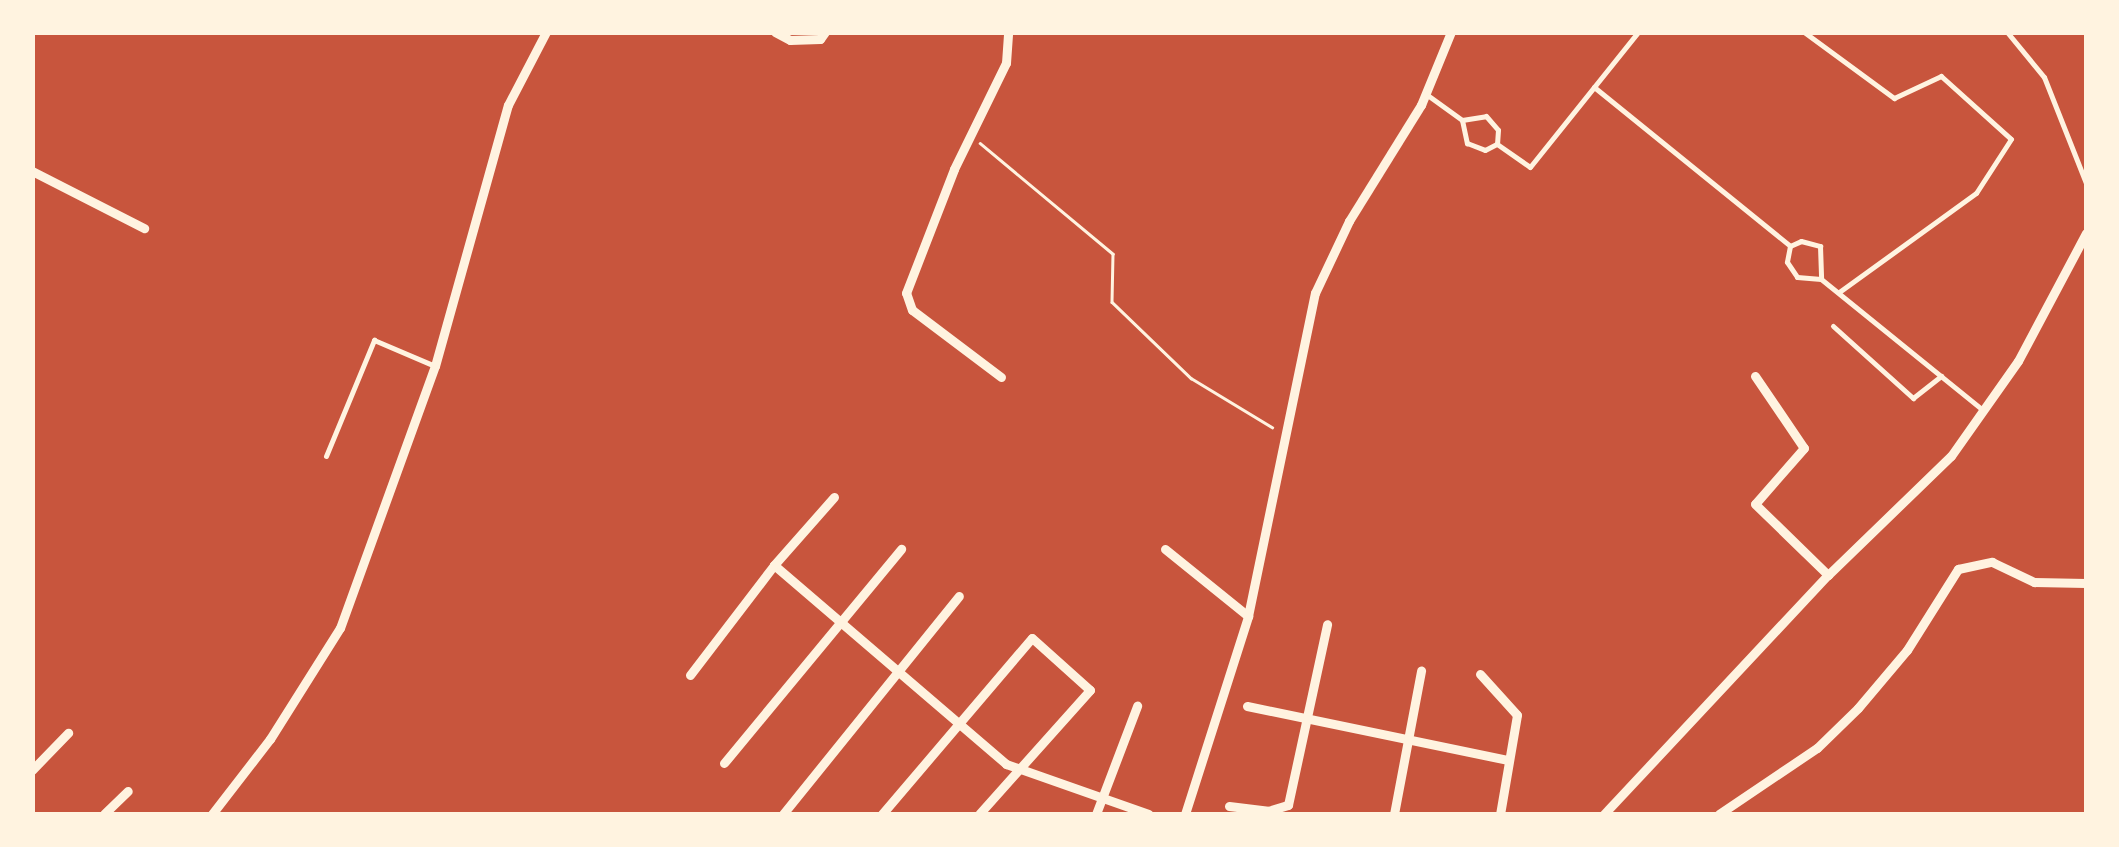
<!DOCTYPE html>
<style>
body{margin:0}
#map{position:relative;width:2119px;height:847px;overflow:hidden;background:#c8553d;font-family:"Archivo Narrow",sans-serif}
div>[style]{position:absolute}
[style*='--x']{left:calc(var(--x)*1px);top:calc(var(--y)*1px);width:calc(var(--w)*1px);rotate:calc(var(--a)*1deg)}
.path>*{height:2.5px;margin:-1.25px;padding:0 1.25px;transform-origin:1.25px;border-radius:1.25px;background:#fff3e0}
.service>*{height:5px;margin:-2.5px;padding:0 2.5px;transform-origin:2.5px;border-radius:2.5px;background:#fff3e0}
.minor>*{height:9px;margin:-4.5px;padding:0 4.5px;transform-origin:4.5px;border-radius:4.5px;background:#fff3e0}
span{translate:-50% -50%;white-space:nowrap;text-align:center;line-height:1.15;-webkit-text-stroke:9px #fff3e0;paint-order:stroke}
.frame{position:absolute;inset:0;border:35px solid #fff3e0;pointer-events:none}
</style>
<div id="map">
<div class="path">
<div style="--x:980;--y:143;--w:173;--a:39.8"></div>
<div style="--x:1113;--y:254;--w:48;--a:91.2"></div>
<div style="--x:1112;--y:302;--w:110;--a:43.9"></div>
<div style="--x:1191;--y:378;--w:95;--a:31.2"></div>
</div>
<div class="service">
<div style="--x:1804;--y:32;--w:112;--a:36.3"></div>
<div style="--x:1894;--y:98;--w:52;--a:-25.1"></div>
<div style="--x:1941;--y:76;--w:94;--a:42"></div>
<div style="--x:2011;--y:139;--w:64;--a:122.9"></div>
<div style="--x:1976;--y:193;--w:169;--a:144.1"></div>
<div style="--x:2007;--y:32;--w:58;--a:50.6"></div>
<div style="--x:2044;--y:77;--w:114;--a:68.4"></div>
<div style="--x:1594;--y:87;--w:70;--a:-51.3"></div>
<div style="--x:1426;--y:94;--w:44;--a:35.8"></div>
<div style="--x:1462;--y:120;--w:24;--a:78"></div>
<div style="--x:1467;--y:143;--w:19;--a:21"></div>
<div style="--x:1485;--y:150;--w:13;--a:-27"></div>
<div style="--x:1497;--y:144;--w:40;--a:34.9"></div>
<div style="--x:1530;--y:167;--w:102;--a:-51.3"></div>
<div style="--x:1594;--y:87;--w:252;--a:39"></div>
<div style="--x:1790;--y:246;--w:16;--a:101"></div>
<div style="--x:1787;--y:262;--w:18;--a:56"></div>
<div style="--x:1797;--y:277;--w:24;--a:5"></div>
<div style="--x:1821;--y:279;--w:208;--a:39"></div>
<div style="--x:1462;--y:120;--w:24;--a:-9"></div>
<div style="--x:1486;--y:116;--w:18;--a:49"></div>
<div style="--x:1498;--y:130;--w:14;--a:94"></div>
<div style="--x:1790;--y:246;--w:12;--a:-24"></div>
<div style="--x:1801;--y:241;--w:20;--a:15"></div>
<div style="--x:1820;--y:246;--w:33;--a:88"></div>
<div style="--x:1833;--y:326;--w:108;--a:42"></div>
<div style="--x:1913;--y:398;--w:36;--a:-38"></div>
<div style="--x:326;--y:456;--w:126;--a:-67.5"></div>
<div style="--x:374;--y:340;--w:66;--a:23.1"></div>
</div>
<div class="minor">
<div style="--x:775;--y:32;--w:17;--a:28"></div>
<div style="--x:790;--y:40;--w:30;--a:-2"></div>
<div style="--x:820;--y:39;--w:9;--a:-54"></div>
<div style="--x:32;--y:171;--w:126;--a:27"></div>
<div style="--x:1755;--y:376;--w:87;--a:55.8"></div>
<div style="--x:1804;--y:448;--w:74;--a:131.2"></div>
<div style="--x:1755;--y:504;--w:102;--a:44.2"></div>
<div style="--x:1001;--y:377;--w:111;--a:-143"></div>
<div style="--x:912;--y:310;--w:18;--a:-109"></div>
<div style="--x:906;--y:293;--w:133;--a:-68.8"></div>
<div style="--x:954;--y:169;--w:118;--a:-63.9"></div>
<div style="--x:1006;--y:63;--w:31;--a:-86"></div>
<div style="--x:834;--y:497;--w:91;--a:131.4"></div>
<div style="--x:774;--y:565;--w:306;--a:40.6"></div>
<div style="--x:1006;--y:764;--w:151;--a:19.3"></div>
<div style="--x:1165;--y:549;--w:107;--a:38.9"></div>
<div style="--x:1480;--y:674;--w:55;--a:47.9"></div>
<div style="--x:1517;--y:715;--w:100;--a:99.7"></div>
<div style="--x:690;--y:675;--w:138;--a:-52.6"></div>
<div style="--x:1247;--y:706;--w:267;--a:11.7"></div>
<div style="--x:724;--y:763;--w:278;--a:-50.4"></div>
<div style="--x:32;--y:770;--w:52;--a:-45.8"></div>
<div style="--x:1229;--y:806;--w:39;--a:7"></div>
<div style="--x:1268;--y:811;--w:21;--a:-17"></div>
<div style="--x:1288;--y:805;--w:185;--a:-77.8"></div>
<div style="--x:104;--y:814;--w:33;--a:-44"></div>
<div style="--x:212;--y:814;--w:95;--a:-52.3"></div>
<div style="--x:270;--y:739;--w:131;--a:-57.8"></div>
<div style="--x:340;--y:628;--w:279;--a:-70.1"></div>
<div style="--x:435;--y:366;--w:271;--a:-74.4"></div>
<div style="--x:508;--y:105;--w:82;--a:-62.5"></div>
<div style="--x:783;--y:814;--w:280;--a:-51.1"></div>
<div style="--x:882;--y:814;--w:231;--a:-49.6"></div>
<div style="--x:1032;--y:638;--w:78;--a:41.9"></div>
<div style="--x:1090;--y:690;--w:166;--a:131.8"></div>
<div style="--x:1096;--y:814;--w:116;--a:-69.2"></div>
<div style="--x:1185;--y:814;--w:208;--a:-72.3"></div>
<div style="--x:1248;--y:616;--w:330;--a:-78.3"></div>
<div style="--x:1315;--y:293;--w:80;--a:-64.7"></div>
<div style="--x:1349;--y:221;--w:137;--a:-58.2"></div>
<div style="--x:1421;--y:105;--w:79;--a:-67.7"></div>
<div style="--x:1394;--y:814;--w:146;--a:-79.3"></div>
<div style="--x:1604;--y:814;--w:328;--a:-46.9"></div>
<div style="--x:1828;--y:575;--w:171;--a:-44.1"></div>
<div style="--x:1951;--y:456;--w:116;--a:-54.8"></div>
<div style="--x:2018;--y:361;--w:145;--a:-62"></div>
<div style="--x:1719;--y:814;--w:118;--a:-34"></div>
<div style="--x:1817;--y:748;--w:57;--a:-44.3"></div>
<div style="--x:1858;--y:708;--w:76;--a:-49.8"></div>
<div style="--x:1907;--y:650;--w:96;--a:-57.8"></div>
<div style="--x:1958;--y:569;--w:35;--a:-12"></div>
<div style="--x:1992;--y:562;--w:47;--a:25.5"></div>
<div style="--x:2034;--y:582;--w:52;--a:1.1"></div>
</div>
<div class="frame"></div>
</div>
